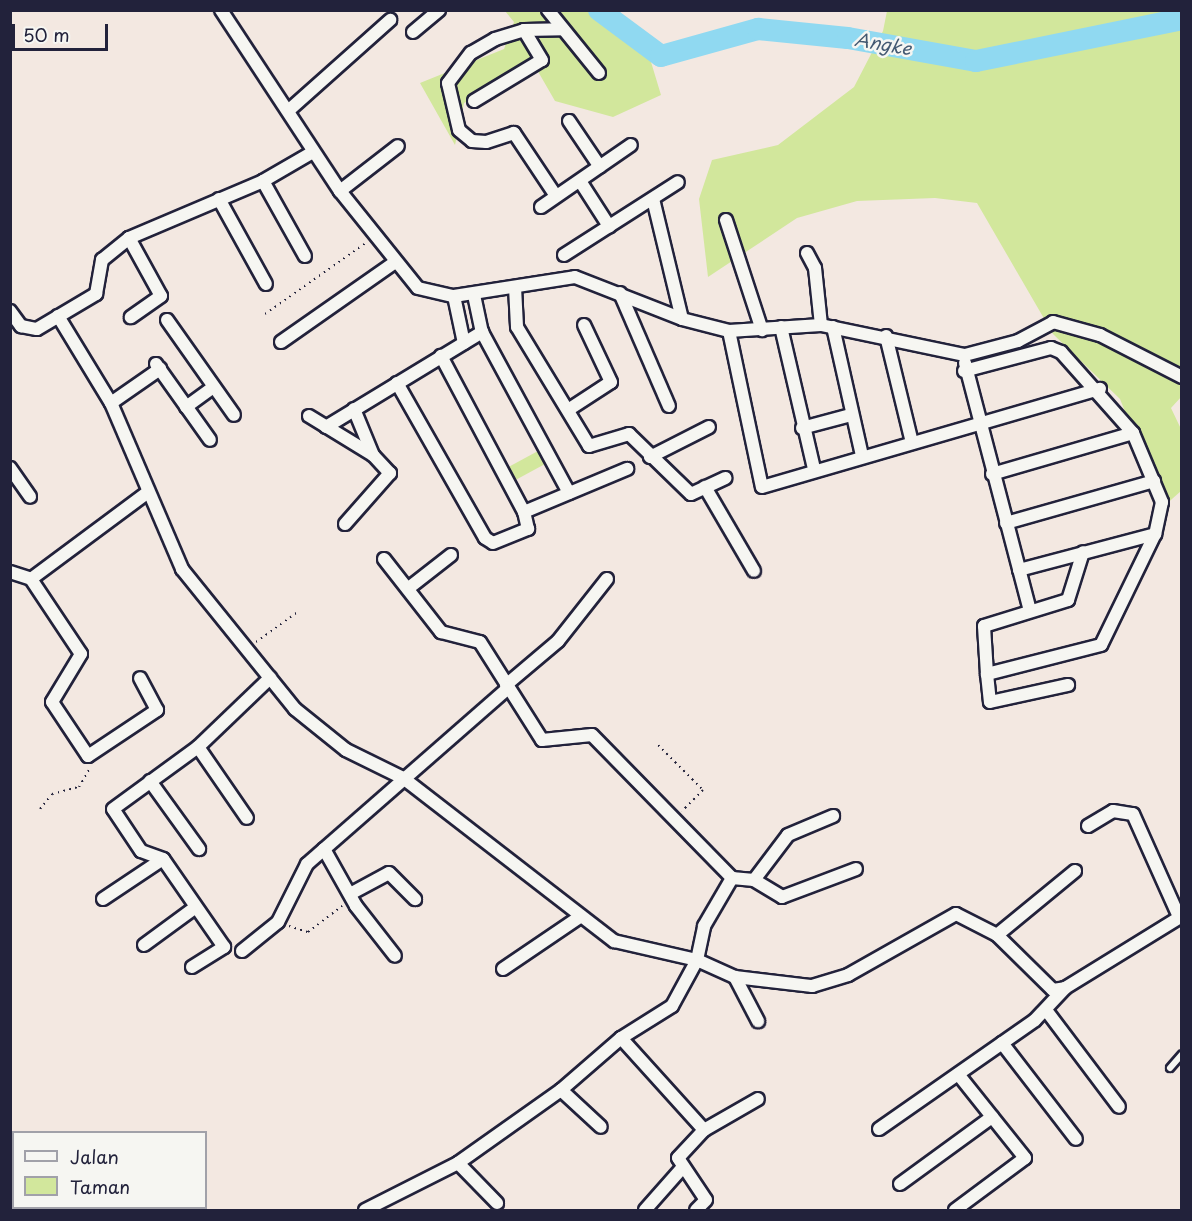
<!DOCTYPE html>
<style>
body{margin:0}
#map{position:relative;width:1192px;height:1221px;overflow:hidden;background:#f3e8e1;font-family:"Playpen Sans",sans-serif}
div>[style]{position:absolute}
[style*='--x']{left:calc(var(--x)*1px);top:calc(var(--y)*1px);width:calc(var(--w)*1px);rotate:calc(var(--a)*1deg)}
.green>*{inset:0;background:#d2e79c}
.river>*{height:22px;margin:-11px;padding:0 11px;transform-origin:11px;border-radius:11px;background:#90d9f1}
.path>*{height:2px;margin-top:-1px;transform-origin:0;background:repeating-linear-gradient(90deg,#22223b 0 1.5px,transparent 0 6px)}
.roads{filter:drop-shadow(2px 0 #22223b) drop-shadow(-2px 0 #22223b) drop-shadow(0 2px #22223b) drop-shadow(0 -2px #22223b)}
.lane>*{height:6px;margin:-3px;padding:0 3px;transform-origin:3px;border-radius:3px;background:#f6f6f2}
.street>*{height:12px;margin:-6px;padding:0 6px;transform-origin:6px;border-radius:6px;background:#f6f6f2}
span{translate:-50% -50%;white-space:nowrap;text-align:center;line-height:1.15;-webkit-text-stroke:5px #f6f6f2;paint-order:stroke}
.water-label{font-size:18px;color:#435972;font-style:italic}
.frame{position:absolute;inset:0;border:12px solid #22223b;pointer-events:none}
.legend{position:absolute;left:12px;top:1131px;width:195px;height:78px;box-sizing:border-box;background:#f6f6f2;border:2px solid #a1a1a9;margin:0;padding:8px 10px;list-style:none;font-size:18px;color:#22223b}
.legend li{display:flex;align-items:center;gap:12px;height:30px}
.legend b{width:30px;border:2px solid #a1a1a9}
.scale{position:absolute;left:12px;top:24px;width:96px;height:27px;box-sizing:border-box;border:3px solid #22223b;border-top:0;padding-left:8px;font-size:18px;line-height:21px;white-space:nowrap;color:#22223b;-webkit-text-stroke:4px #f6f6f2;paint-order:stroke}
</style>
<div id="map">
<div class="green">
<div style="clip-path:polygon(505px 11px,619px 11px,648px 52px,661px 95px,613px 117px,555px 101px,536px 68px,464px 103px,455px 145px,420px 83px,504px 49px,514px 22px)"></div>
<div style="clip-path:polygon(887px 11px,1181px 11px,1182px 396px,1171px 408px,1181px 429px,1181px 491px,1163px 507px,1120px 399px,1053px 334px,977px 203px,935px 198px,857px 201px,797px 218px,708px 277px,699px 199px,712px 160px,778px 145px,854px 87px,883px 31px)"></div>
<div style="clip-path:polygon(538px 451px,545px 464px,510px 483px,503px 470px)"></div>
</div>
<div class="river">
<div style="--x:599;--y:10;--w:77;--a:36.6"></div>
<div style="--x:661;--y:56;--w:101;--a:-15.6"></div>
<div style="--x:758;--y:29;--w:90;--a:5.7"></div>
<div style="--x:848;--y:38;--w:130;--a:10.2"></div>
<div style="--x:976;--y:61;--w:210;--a:-11.5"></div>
</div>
<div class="path">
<div style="--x:265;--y:314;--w:125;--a:-35.2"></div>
<div style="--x:256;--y:642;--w:53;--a:-35.8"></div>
<div style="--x:658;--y:745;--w:64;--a:45"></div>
<div style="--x:703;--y:790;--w:30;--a:135"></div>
<div style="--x:40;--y:809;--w:19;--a:-51"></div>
<div style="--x:52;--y:794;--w:28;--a:-15"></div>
<div style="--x:79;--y:787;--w:22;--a:-60"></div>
<div style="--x:289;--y:926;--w:20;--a:18"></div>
<div style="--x:308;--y:932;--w:43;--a:-37.4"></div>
</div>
<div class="roads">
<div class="lane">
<div style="--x:1170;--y:1068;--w:18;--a:-49"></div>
</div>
<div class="street">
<div style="--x:221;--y:10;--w:217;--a:56.7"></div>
<div style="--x:340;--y:191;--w:124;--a:51.2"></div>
<div style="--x:418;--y:288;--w:37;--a:13"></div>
<div style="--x:454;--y:296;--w:122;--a:-8.9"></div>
<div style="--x:575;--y:277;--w:115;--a:21.4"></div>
<div style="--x:682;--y:319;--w:49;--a:14.3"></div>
<div style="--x:729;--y:331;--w:92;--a:-3.7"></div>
<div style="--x:821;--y:325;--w:147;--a:11.8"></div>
<div style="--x:965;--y:355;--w:55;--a:-14.8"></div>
<div style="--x:1018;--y:341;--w:40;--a:-28"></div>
<div style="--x:1053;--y:322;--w:49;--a:15.5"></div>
<div style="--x:1100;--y:335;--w:92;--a:27.1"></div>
<div style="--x:548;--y:10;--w:81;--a:51"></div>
<div style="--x:413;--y:32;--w:34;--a:-40"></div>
<div style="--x:474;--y:101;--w:79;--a:-31.1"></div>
<div style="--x:542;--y:60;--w:35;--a:-121"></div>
<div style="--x:288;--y:111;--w:137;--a:-41.7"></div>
<div style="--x:569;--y:121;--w:55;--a:56"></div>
<div style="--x:263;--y:181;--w:86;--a:60.8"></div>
<div style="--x:580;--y:181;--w:54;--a:57.2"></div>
<div style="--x:340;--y:191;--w:73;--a:-37.8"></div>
<div style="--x:556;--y:196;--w:76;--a:-123.7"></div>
<div style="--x:514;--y:133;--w:29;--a:162"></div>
<div style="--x:486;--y:142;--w:14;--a:-176"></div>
<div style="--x:472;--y:141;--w:17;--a:-140"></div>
<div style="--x:459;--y:130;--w:48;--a:-103.2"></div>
<div style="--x:448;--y:83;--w:38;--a:-53"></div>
<div style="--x:471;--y:53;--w:28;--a:-30"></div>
<div style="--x:495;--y:39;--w:30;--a:-17"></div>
<div style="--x:524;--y:30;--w:39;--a:-1"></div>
<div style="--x:219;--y:199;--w:97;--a:61.1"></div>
<div style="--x:653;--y:199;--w:123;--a:76.4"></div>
<div style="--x:541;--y:207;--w:109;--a:-34.6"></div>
<div style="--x:726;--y:220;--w:116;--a:71.9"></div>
<div style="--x:129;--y:238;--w:66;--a:61.1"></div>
<div style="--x:161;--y:296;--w:37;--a:145"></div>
<div style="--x:807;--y:253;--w:17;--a:62"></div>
<div style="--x:815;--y:268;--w:57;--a:84"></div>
<div style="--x:564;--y:255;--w:135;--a:-32.6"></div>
<div style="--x:515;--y:287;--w:40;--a:87.1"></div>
<div style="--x:517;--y:327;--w:139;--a:58.8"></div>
<div style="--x:589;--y:446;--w:42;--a:-16.7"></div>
<div style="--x:629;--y:434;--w:86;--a:44.1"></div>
<div style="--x:691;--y:494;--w:38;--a:-25"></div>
<div style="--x:620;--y:293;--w:123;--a:66.6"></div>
<div style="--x:474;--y:295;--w:38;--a:78"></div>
<div style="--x:482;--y:332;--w:183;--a:61.6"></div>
<div style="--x:454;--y:296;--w:48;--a:78"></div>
<div style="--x:10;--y:311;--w:19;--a:54"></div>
<div style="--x:21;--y:326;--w:16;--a:11"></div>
<div style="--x:37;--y:329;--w:69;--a:-30.7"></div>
<div style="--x:96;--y:294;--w:35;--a:-80"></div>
<div style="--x:102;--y:260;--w:35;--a:-39"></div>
<div style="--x:129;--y:238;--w:146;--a:-23"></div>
<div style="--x:263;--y:181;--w:58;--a:-30.1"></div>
<div style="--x:58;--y:316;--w:102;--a:58.7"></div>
<div style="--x:111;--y:403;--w:181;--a:66.8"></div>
<div style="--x:182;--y:569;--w:180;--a:51.1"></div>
<div style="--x:295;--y:709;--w:65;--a:38.8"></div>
<div style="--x:346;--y:750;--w:64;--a:26.2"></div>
<div style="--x:403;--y:778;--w:267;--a:37.7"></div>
<div style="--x:614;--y:941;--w:85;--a:12.9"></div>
<div style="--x:697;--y:960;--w:42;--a:24.1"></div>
<div style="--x:735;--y:977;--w:78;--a:6.7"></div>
<div style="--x:812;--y:986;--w:38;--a:-17"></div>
<div style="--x:848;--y:975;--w:124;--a:-29.5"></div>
<div style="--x:956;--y:914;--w:46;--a:27.1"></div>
<div style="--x:997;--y:935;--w:78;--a:44.5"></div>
<div style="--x:1053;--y:990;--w:12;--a:-9"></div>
<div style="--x:1065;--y:988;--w:137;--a:-31.6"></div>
<div style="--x:167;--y:320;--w:116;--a:54.8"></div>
<div style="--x:781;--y:327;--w:146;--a:76.9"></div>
<div style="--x:833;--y:327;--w:132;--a:77.3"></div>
<div style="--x:729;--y:331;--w:159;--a:78.1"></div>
<div style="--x:762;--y:487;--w:352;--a:-16.2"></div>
<div style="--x:886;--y:336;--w:110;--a:76.3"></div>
<div style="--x:281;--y:342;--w:138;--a:-35"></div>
<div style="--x:965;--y:363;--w:256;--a:75.3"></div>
<div style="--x:156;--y:364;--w:93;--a:54.6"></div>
<div style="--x:964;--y:371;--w:90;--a:-14.8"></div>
<div style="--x:1051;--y:348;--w:11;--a:22"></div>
<div style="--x:1061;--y:352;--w:108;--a:48.4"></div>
<div style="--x:1133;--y:433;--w:75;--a:67.2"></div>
<div style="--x:1162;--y:502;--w:33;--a:102"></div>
<div style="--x:1155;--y:534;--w:123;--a:115.9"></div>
<div style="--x:1101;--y:645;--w:118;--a:165.7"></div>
<div style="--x:987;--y:674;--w:48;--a:-93.6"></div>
<div style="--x:984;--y:626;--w:88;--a:-17.2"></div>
<div style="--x:1068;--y:600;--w:50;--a:-72.6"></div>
<div style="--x:397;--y:383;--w:178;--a:60.4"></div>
<div style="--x:485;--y:538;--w:9;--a:32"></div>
<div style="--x:493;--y:543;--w:38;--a:-22"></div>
<div style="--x:528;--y:529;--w:17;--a:-103"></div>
<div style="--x:524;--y:512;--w:177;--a:-118"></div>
<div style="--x:111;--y:403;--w:60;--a:-34.8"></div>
<div style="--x:186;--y:407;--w:34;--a:-36"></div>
<div style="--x:354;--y:409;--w:50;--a:67.6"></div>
<div style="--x:568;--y:410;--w:51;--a:-33.1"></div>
<div style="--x:611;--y:382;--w:63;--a:-115.3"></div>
<div style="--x:309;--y:416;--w:75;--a:31.4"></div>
<div style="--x:373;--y:455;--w:25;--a:47"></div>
<div style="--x:390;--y:473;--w:68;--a:131.4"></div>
<div style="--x:326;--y:427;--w:183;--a:-31.3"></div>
<div style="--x:802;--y:428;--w:51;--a:-14.9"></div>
<div style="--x:650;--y:457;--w:66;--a:-27"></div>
<div style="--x:10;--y:468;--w:35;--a:55"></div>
<div style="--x:992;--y:474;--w:147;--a:-16.2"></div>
<div style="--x:705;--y:487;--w:97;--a:59.7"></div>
<div style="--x:524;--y:512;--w:112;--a:-22.7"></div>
<div style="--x:1006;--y:523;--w:154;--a:-15.8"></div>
<div style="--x:384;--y:559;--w:93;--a:52"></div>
<div style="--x:441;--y:632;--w:40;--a:14.4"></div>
<div style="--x:480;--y:642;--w:116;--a:57.7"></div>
<div style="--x:542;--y:740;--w:50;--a:-5.7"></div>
<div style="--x:592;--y:735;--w:200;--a:45.6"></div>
<div style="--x:1019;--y:570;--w:141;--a:-14.8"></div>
<div style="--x:10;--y:572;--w:22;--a:18"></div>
<div style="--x:31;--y:579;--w:90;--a:56.3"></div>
<div style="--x:81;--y:654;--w:56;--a:121.1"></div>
<div style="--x:52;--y:702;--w:65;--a:56.3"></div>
<div style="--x:88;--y:756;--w:83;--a:-33.7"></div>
<div style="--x:157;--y:710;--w:36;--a:-118"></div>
<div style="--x:31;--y:579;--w:144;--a:-36.6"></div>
<div style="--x:410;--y:587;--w:52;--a:-38"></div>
<div style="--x:987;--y:674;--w:28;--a:84"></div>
<div style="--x:990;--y:702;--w:80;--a:-12.3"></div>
<div style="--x:506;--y:685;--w:68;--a:-40.2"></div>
<div style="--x:558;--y:641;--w:79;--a:-51.7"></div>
<div style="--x:198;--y:747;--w:86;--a:55.4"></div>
<div style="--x:150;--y:781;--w:84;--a:54.2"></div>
<div style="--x:1088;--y:826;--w:29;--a:-31"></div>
<div style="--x:1113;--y:811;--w:20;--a:9"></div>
<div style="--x:1133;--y:814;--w:113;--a:65.9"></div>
<div style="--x:324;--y:849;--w:65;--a:60.7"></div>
<div style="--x:356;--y:906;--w:63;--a:52"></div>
<div style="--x:732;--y:878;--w:22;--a:5"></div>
<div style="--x:754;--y:880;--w:33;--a:31"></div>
<div style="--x:782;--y:897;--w:79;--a:-20.7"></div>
<div style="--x:754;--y:880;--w:56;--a:-52.9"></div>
<div style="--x:788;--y:835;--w:49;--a:-22.9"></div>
<div style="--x:350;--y:894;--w:44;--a:-28.3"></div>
<div style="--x:389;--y:873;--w:37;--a:45"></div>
<div style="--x:103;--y:899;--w:72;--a:-33.7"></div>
<div style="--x:997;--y:935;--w:101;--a:-39.4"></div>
<div style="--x:144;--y:945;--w:64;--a:-36.2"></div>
<div style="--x:242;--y:951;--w:46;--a:-38.9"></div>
<div style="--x:278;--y:922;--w:65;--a:-63.4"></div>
<div style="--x:307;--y:864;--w:267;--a:-41.2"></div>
<div style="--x:192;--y:967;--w:38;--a:-32"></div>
<div style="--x:224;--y:947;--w:107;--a:-124.7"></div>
<div style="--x:163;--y:859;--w:23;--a:-160"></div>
<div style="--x:141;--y:851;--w:50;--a:-123.7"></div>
<div style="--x:113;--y:809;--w:105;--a:-36.1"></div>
<div style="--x:198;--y:747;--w:100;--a:-43.8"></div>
<div style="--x:503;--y:969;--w:94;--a:-34.2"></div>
<div style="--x:735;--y:977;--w:50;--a:62.4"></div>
<div style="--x:1046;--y:1010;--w:121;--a:53"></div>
<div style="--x:621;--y:1038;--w:124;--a:47.9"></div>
<div style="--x:704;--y:1130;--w:38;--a:133"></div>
<div style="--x:678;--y:1158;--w:50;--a:56.3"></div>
<div style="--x:706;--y:1200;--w:14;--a:135"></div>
<div style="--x:1002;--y:1043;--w:121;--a:52.4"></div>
<div style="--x:561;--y:1090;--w:54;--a:42.8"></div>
<div style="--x:879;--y:1129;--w:190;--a:-34.9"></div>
<div style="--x:1035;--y:1020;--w:44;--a:-46.8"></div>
<div style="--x:704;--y:1130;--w:62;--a:-29.9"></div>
<div style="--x:458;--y:1163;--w:56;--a:45.7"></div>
<div style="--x:900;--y:1184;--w:114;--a:-36.1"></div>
<div style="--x:72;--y:1208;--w:3;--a:45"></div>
<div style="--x:29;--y:1210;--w:4;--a:-27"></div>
<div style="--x:365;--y:1210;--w:104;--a:-26.8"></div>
<div style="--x:458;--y:1163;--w:126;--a:-35.3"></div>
<div style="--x:561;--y:1090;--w:79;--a:-40.9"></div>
<div style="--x:621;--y:1038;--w:60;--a:-32.1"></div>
<div style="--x:672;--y:1006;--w:52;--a:-61.5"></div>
<div style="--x:697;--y:960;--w:35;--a:-78"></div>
<div style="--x:704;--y:926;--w:56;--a:-59.7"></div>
<div style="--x:645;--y:1210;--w:57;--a:-48.5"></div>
<div style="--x:955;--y:1210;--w:87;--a:-36.6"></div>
<div style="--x:1025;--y:1158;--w:107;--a:-128.6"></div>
</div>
</div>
<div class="water-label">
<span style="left:883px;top:44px;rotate:10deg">Angke</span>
</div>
<div class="frame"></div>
<ul class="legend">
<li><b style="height:8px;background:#f6f6f2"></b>Jalan</li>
<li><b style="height:16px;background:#d2e79c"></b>Taman</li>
</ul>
<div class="scale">50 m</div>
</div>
